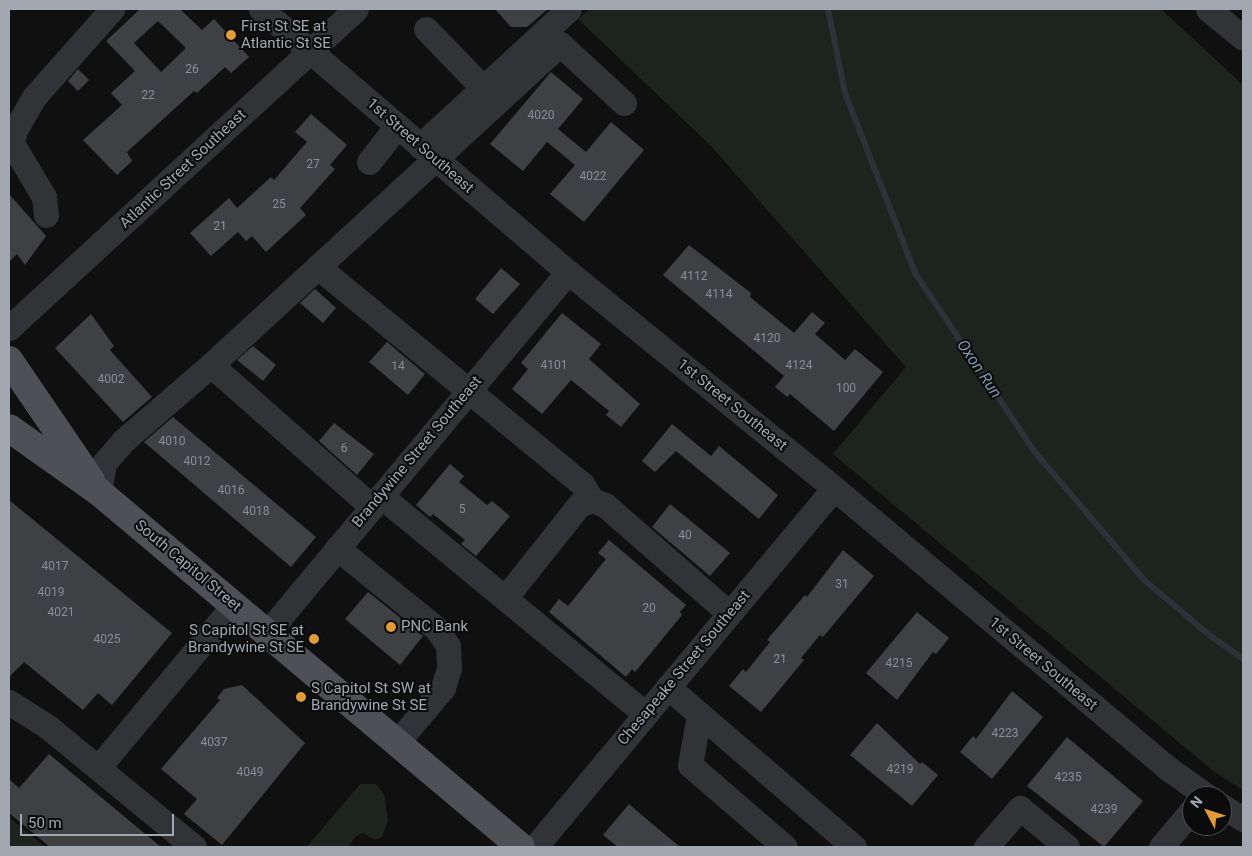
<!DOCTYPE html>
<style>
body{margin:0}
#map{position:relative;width:1252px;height:856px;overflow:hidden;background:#101011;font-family:Roboto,sans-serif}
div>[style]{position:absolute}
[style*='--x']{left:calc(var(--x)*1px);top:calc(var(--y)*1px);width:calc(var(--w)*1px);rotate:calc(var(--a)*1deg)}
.green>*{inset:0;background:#1d241d}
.stream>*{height:6px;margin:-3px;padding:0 3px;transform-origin:3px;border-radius:3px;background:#2b3339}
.building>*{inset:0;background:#3f4044}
.minor>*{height:25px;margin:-12.5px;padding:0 12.5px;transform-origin:12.5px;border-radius:12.5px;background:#313336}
.major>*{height:28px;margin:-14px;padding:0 14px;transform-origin:14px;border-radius:14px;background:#4e5055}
.dots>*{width:14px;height:14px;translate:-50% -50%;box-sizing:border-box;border:2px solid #0b0b0c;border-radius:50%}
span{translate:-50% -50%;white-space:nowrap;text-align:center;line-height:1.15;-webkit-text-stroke:4px #0b0b0c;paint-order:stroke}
.number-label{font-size:12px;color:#898e96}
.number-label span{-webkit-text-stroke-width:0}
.poi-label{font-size:15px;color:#a2a8b1}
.left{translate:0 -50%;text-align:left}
.right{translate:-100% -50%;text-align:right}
.street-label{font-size:15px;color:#a2a8b1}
.water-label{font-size:16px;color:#7b98aa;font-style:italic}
.frame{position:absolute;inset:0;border:10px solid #a2a8b1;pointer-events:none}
.north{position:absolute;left:1182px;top:786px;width:50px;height:50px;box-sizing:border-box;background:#0b0b0c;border:1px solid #474a4e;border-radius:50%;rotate:310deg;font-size:14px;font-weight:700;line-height:20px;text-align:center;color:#a2a8b1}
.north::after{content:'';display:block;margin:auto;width:18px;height:22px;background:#e19b38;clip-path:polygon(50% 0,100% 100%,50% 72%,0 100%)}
.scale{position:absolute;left:20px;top:814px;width:154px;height:22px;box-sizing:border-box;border:2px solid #a2a8b1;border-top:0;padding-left:6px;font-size:15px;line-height:18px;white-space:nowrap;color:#a2a8b1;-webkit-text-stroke:4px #0b0b0c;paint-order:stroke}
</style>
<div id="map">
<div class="green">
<div style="clip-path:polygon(590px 9px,1161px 9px,1243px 85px,1243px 790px,1212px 770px,833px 454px,906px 367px,710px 145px,578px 19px)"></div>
<div style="clip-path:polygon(360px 784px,376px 784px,384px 794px,388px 821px,382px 837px,375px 840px,363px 833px,356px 836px,348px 847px,307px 847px)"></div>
<div style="clip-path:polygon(9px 817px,17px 824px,45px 847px,9px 847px)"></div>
</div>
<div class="stream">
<div style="--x:828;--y:9;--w:86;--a:78.6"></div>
<div style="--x:845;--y:93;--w:193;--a:68.7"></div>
<div style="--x:915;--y:273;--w:214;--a:56.2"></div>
<div style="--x:1034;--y:451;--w:170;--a:49.5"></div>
<div style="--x:1144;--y:580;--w:89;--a:40"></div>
<div style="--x:1212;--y:637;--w:38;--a:35"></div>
</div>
<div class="building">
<div style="clip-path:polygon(evenodd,140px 9px,180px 9px,202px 30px,214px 19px,249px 57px,231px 73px,225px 67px,197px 93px,194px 91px,127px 152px,132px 161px,117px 175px,83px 140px,122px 105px,111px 93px,135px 71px,106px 41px,140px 9px,158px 21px,186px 48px,161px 72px,134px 43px,158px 21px)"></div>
<div style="clip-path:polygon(495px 9px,548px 9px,527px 27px,511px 27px)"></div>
<div style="clip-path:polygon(78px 69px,89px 80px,78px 91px,68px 81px)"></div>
<div style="clip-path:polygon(551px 72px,583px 99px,558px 129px,586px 152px,611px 122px,644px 150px,584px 222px,550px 194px,575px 165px,547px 142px,523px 171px,490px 144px)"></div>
<div style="clip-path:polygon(311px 114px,347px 145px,330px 165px,335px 169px,300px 208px,306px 215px,266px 252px,252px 236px,246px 241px,238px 232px,211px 256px,190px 233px,229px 198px,237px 208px,271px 177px,274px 180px,307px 142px,295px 132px)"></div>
<div style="clip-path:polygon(9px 194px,46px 236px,25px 265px,17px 254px,9px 262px)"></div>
<div style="clip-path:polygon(689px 245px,751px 293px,750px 297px,794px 333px,812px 312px,825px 323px,815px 334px,845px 360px,855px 349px,883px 372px,834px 431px,790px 394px,787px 397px,775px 387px,784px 376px,663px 275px)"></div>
<div style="clip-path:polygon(501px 268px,520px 284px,493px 314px,475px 299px)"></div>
<div style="clip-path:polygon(315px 289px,336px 308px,323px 323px,300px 303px)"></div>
<div style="clip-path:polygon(562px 313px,601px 344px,589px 359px,640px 404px,621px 427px,606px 415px,609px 411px,571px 380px,542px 414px,512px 389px,528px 369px,521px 363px)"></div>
<div style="clip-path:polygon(91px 314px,114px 346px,110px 350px,152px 397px,123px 422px,55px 348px)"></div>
<div style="clip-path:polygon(387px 342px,425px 374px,408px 395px,369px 362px)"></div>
<div style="clip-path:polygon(253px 346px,276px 365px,263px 381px,237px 360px)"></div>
<div style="clip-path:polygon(173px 417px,316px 537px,291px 567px,144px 442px)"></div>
<div style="clip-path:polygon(334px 423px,374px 454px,357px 475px,319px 441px)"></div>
<div style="clip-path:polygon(672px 424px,711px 456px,719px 446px,778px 495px,759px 519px,676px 451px,655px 472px,642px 461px)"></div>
<div style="clip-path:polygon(450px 464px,464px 476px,459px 482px,487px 505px,492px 501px,510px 516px,476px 556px,461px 544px,465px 540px,433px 514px,430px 517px,416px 505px)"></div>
<div style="clip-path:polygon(9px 500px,172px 633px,112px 705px,98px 693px,83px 710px,24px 662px,9px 677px)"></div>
<div style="clip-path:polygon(670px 504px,730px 553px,710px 576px,652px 527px)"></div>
<div style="clip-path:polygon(609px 540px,686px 605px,680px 612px,682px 615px,650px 654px,635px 672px,632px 669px,626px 677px,549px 612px,559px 599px,568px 606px,606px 559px,598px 553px)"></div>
<div style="clip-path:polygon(843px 550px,874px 576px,823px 637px,820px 635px,801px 658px,804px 660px,761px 712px,729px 686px,743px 669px,746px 672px,770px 642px,767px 640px,805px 595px,807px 597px)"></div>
<div style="clip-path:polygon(368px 592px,423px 636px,400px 665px,345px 619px)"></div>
<div style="clip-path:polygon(917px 612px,949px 638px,936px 654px,933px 652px,897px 700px,866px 673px)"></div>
<div style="clip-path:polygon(242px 685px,305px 743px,222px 845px,184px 814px,197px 799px,161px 769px,220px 700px,217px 698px,224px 689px)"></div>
<div style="clip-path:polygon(1012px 691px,1043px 717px,992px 779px,960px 752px,973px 736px,976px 739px)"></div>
<div style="clip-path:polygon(877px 723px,920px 764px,922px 762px,938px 775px,912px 806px,850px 755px)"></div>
<div style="clip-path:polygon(1067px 737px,1143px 801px,1104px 847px,1027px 786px)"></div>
<div style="clip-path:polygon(49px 754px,161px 847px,50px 847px,9px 813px,9px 779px,19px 788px)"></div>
<div style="clip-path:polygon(629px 804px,650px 822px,680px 847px,618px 847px,603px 835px)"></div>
</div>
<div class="minor">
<div style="--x:261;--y:9;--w:404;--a:40.6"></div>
<div style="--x:568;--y:272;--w:343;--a:39.1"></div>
<div style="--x:834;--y:488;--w:434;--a:40"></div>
<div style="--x:1166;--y:767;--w:50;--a:35.3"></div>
<div style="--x:1208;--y:9;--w:45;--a:39.6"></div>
<div style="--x:426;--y:29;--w:82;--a:46"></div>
<div style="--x:420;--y:146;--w:202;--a:-42.6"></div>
<div style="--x:369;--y:162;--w:46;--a:-52.1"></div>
<div style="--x:46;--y:215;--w:18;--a:-96"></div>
<div style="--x:44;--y:197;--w:63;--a:-120.7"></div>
<div style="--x:12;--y:143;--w:13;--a:-77"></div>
<div style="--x:15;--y:130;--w:38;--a:-60"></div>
<div style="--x:34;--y:97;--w:118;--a:-48.4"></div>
<div style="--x:318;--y:267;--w:342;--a:39.4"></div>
<div style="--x:582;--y:484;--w:19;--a:58"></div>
<div style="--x:9;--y:328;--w:471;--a:-42.6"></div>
<div style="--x:211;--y:365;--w:215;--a:41.4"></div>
<div style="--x:99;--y:492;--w:29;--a:-80"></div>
<div style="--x:104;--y:463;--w:30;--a:-49"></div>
<div style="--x:124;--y:440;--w:115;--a:-40.8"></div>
<div style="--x:211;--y:365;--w:474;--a:-42.6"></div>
<div style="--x:560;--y:44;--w:87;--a:42.7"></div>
<div style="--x:381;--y:496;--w:342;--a:39.5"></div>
<div style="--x:337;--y:548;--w:129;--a:39"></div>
<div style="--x:437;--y:629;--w:20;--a:57"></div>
<div style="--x:448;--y:646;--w:22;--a:87"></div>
<div style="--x:449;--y:668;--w:21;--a:107"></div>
<div style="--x:443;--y:688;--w:71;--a:130.4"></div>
<div style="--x:505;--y:598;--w:119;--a:-51.5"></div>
<div style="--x:579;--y:505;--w:14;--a:-21"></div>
<div style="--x:592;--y:500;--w:14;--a:21"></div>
<div style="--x:605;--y:505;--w:164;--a:41.1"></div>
<div style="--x:267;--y:633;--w:470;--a:-50.2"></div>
<div style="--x:668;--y:687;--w:245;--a:40.7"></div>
<div style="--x:9;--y:702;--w:46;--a:32.7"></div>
<div style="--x:48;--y:727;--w:189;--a:39.4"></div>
<div style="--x:699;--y:715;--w:51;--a:100.2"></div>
<div style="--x:690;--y:765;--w:125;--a:40.8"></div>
<div style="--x:98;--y:768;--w:212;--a:-50.2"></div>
<div style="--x:1222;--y:806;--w:25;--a:32"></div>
<div style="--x:535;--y:847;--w:467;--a:-50.2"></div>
<div style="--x:986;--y:847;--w:52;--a:-48.9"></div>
<div style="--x:1020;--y:808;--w:61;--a:39.7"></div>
<div style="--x:1161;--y:847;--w:48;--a:-50"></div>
</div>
<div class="major">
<div style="--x:9;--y:360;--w:145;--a:55.7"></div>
<div style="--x:9;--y:428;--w:110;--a:35.4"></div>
<div style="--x:99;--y:492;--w:551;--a:40.07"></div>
</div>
<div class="dots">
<div style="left:231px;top:35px;background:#e19b38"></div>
<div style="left:391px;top:627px;background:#e19b38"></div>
<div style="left:314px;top:639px;background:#e19b38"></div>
<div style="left:301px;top:697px;background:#e19b38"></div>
</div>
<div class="number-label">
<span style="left:192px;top:70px">26</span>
<span style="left:148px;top:96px">22</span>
<span style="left:541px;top:116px">4020</span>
<span style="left:313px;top:165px">27</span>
<span style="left:593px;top:177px">4022</span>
<span style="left:279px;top:205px">25</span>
<span style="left:220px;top:227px">21</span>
<span style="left:694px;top:277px">4112</span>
<span style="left:719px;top:295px">4114</span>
<span style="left:767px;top:339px">4120</span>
<span style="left:554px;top:366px">4101</span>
<span style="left:799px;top:366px">4124</span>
<span style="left:398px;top:367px">14</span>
<span style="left:111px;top:380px">4002</span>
<span style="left:846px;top:389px">100</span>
<span style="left:172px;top:442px">4010</span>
<span style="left:344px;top:449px">6</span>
<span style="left:197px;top:462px">4012</span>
<span style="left:231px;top:491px">4016</span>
<span style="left:462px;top:510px">5</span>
<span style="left:256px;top:512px">4018</span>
<span style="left:685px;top:536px">40</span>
<span style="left:55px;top:567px">4017</span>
<span style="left:842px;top:585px">31</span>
<span style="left:51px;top:593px">4019</span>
<span style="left:649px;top:609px">20</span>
<span style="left:61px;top:613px">4021</span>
<span style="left:107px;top:640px">4025</span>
<span style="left:780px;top:660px">21</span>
<span style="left:899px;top:664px">4215</span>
<span style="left:1005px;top:734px">4223</span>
<span style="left:214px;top:743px">4037</span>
<span style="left:900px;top:770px">4219</span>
<span style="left:250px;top:773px">4049</span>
<span style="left:1068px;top:778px">4235</span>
<span style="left:1104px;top:810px">4239</span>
</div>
<div class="poi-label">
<span class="left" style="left:241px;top:35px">First St SE at<br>Atlantic St SE</span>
<span class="left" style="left:401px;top:627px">PNC Bank</span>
<span class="right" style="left:304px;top:639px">S Capitol St SE at<br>Brandywine St SE</span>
<span class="left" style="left:311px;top:697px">S Capitol St SW at<br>Brandywine St SE</span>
</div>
<div class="street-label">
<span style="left:420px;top:146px;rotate:41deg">1st Street Southeast</span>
<span style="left:183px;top:169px;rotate:-43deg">Atlantic Street Southeast</span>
<span style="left:732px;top:405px;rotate:39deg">1st Street Southeast</span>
<span style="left:417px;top:452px;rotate:-50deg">Brandywine Street Southeast</span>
<span style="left:188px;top:566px;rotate:40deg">South Capitol Street</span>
<span style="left:1043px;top:664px;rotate:40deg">1st Street Southeast</span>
<span style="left:684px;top:668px;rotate:-50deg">Chesapeake Street Southeast</span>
</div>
<div class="water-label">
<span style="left:979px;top:369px;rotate:56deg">Oxon Run</span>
</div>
<div class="frame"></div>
<div class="north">N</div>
<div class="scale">50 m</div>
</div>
